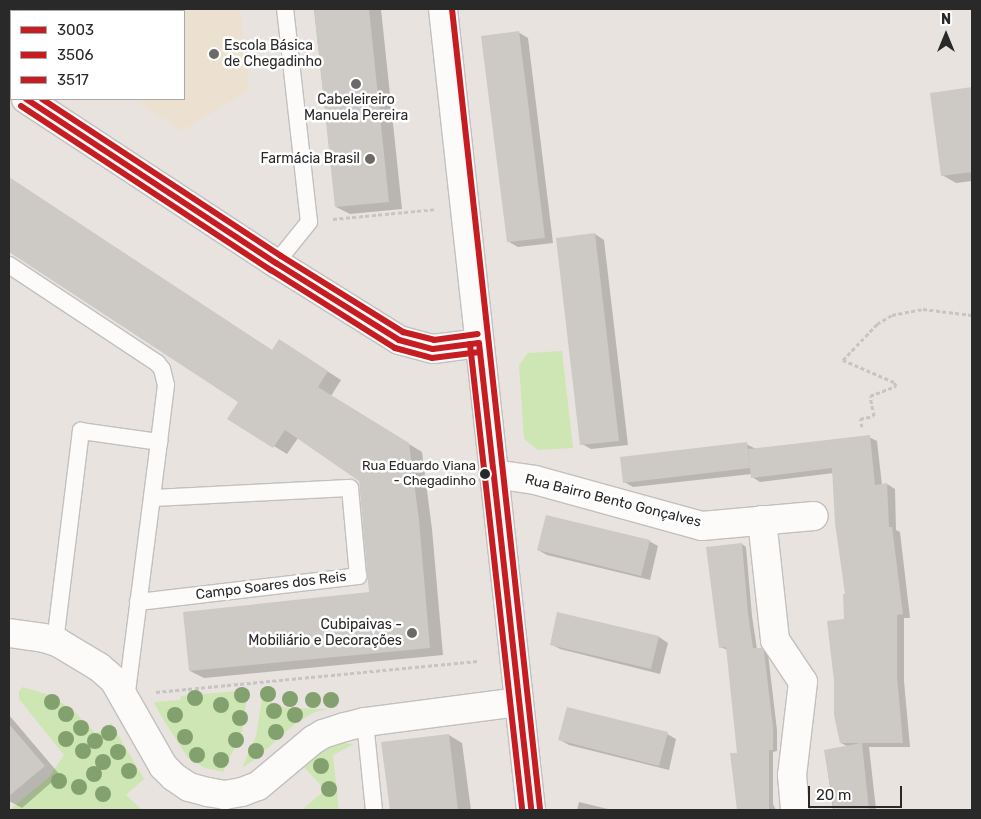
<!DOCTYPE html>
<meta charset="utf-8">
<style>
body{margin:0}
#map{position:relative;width:981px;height:819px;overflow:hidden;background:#e8e3de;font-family:Rubik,sans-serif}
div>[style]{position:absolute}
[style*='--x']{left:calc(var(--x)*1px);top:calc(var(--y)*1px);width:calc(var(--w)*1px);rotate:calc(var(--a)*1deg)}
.education>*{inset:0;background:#ece0d1}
.green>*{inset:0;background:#cee6b4}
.shadow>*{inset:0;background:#0003}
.building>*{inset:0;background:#cdc9c5}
.path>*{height:3px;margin-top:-1.5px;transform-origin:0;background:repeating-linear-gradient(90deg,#c6c5c5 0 4px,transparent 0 6.5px)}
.roads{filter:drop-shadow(1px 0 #c1c0c0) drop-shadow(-1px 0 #c1c0c0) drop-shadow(0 1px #c1c0c0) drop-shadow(0 -1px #c1c0c0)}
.service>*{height:16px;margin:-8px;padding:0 8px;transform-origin:8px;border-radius:8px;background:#fcfbfa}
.minor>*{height:28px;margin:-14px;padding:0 14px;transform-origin:14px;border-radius:14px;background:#fcfbfa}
.bus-1>*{height:6px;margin:-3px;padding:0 3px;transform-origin:3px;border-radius:3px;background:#c61d23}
.bus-2>*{height:6px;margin:-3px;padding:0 3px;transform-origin:3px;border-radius:3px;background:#c61d23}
.bus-3>*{height:6px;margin:-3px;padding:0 3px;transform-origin:3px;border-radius:3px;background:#c61d23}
.trees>*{width:16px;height:16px;margin:-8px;border-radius:50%;background:#83a16e}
.dots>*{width:14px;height:14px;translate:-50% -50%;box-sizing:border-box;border:2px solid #fff;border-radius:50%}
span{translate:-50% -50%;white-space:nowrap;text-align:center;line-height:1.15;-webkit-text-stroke:5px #fff;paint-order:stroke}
.bus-label{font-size:13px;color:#292929}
.right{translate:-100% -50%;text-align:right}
.poi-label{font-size:14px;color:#292929}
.left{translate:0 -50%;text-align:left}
.street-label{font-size:14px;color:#292929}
.frame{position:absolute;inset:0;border:10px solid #292929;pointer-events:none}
.legend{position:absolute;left:10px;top:10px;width:175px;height:90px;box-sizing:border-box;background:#fff;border:1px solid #a9a9a9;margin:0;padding:6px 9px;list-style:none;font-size:15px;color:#292929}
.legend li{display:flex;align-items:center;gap:10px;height:25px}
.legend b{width:25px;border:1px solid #a9a9a9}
.north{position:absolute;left:921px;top:10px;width:50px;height:50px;-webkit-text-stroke:4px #fff;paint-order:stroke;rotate:0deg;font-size:14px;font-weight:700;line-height:20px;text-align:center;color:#292929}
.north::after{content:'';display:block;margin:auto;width:18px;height:22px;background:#292929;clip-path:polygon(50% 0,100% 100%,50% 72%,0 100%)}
.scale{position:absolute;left:808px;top:786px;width:94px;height:22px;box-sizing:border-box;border:2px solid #292929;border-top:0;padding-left:6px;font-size:15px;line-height:18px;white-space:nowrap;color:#292929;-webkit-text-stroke:4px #fff;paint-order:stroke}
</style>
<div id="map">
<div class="education">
<div style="clip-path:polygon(9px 9px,240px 9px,249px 90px,182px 131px,133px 99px,184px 99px,184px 11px,11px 11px,11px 19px,9px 17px)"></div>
</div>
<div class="green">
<div style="clip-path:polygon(562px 351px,573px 448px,538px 450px,524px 439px,519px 365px,528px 353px)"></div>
<div style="clip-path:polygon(23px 687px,46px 694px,62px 703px,77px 714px,96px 734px,111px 723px,144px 779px,126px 795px,142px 810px,13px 810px,12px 808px,49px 777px,64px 755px,19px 699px,19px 691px)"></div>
<div style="clip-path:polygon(248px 690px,242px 732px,223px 772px,205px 768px,188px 758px,161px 716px,154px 702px,180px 700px,181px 696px)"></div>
<div style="clip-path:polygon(262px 699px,287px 708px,328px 709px,315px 712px,296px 723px,254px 760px,242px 768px,256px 736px)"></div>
<div style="clip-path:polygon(344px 743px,354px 744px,333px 755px,339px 810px,302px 810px,325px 790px,303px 766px,325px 749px)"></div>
</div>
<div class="shadow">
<div style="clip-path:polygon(56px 9px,74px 9px,72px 11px,60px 11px)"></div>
<div style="clip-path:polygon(314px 9px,381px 9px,402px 209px,350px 214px,336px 207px)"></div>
<div style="clip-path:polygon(518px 32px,528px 38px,553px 243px,518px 247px,509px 242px)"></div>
<div style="clip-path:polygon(972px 89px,972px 181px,956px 183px,942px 175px,931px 94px)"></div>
<div style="clip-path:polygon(9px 179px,273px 351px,293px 349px,341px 380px,331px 396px,422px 452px,432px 529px,443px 655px,204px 678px,190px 671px,370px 593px,360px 480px,298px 438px,287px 454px,229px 419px,240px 402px,9px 251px)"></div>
<div style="clip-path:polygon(595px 234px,604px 240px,628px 445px,591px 449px,582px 444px)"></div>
<div style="clip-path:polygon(869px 437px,877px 441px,882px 485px,887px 484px,895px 489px,896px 530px,900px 532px,910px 618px,904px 618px,904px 681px,910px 747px,869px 747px,876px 809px,833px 810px,825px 751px,849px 747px,841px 743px,847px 595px,834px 473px,760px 482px,752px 477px,752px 474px,633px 487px,624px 482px,746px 444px,756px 449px)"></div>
<div style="clip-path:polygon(649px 541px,658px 546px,650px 580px,547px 555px,538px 550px)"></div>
<div style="clip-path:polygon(742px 544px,746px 547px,752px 616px,757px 649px,761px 649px,768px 654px,777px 730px,777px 751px,773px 752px,773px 804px,776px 810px,739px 810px,732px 754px,739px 754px,728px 650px,720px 647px)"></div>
<div style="clip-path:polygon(659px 637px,668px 643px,660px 674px,560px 649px,551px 644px)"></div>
<div style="clip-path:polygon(9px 715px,60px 775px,22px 808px,9px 801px)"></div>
<div style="clip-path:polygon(667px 734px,676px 739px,669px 770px,569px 745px,560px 740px)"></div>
<div style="clip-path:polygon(449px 735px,462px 743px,471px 810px,391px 810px,383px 743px)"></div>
<div style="clip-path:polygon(579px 802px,612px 810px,577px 810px)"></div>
</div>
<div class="building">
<div style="clip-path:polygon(314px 9px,369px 9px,389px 202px,335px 207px)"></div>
<div style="clip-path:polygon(519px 31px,545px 238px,507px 242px,481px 36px)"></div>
<div style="clip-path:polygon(972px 87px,972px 172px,941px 176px,930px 93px)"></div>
<div style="clip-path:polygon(9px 177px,272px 350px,279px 339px,328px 371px,318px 387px,409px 443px,419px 520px,430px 648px,189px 671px,183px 612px,369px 592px,359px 481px,285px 430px,273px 448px,227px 419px,238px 402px,9px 252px)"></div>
<div style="clip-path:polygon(595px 233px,619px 441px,580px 445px,556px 238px)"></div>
<div style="clip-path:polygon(870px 435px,875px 485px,887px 483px,889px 527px,892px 527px,903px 614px,897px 615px,897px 676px,903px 743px,862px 743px,869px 810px,834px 810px,824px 750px,861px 743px,840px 743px,834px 715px,834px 681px,827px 621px,844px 619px,843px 594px,845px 594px,835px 523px,832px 468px,751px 478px,748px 449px)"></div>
<div style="clip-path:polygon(747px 442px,750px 468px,623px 483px,620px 457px)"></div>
<div style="clip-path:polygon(546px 515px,650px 540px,641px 576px,537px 550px)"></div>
<div style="clip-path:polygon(742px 543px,748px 613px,753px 648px,762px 648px,764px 651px,773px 727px,773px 750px,769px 750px,769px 810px,737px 810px,730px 753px,737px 753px,726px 647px,719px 648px,706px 547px)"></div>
<div style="clip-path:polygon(557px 612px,659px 636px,651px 669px,550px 645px)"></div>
<div style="clip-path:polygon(567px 707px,668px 732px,659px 766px,558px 740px)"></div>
<div style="clip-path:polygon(9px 724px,45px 766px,9px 796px)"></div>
<div style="clip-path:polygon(449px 734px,458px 810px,390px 810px,381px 742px)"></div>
</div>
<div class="path">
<div style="--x:333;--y:219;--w:103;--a:-5.5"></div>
<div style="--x:862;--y:427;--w:8;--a:-104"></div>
<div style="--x:860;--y:419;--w:14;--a:-12"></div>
<div style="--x:874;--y:416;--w:20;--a:-101"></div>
<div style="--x:870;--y:396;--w:28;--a:-21"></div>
<div style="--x:896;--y:386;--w:4;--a:-117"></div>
<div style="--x:894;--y:382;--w:56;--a:-156.7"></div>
<div style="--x:843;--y:360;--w:50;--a:-46.6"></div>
<div style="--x:877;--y:324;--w:17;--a:-31"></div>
<div style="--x:892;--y:315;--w:32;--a:-11"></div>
<div style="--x:923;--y:309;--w:49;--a:7"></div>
<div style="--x:156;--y:692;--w:323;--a:-5.5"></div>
</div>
<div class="roads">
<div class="service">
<div style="--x:276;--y:263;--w:53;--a:-51.2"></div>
<div style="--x:309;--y:222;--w:214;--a:-96.4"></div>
<div style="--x:9;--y:265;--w:178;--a:33.5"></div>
<div style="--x:157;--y:363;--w:8;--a:50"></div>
<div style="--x:162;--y:369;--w:16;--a:76"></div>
<div style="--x:166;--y:385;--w:57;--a:97"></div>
<div style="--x:138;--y:602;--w:222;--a:-6.7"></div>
<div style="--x:358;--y:576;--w:88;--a:-95.2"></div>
<div style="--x:350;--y:488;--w:198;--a:177.1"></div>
<div style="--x:55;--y:642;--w:213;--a:-83"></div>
<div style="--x:81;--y:431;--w:79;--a:8"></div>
<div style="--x:159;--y:442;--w:259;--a:97.3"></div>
<div style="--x:365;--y:722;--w:88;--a:84.2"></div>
</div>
<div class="minor">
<div style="--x:443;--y:9;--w:806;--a:83.73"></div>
<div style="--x:26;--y:99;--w:299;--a:33.3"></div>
<div style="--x:276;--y:263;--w:145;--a:32"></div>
<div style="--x:399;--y:340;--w:35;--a:15"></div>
<div style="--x:433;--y:349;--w:46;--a:-7.4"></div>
<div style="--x:494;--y:474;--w:41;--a:8.3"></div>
<div style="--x:535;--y:480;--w:173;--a:15.4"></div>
<div style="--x:702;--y:526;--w:112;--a:-5.1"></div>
<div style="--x:762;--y:520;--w:121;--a:83.8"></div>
<div style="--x:775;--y:640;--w:50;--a:56.3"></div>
<div style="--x:803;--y:682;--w:94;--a:96.7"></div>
<div style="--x:792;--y:775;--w:35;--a:85"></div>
<div style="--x:9;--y:633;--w:35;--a:8"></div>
<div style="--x:44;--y:638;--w:16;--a:18"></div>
<div style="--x:59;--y:643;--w:47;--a:31"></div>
<div style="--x:99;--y:667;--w:20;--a:41"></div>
<div style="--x:114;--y:680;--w:99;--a:60.3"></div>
<div style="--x:163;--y:766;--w:16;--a:45"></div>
<div style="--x:174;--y:777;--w:18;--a:34"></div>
<div style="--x:189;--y:787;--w:20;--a:15"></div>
<div style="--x:208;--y:792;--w:17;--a:10"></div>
<div style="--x:225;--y:795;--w:17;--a:-10"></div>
<div style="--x:242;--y:792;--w:17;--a:-21"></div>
<div style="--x:258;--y:786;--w:72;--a:-39.9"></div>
<div style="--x:313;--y:740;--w:12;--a:-31"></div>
<div style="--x:323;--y:734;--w:23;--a:-18"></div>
<div style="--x:345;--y:727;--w:21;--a:-14"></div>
<div style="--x:365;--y:722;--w:155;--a:-7.4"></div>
</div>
</div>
<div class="bus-1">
<div style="--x:26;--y:99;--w:299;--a:33.3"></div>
<div style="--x:276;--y:263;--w:145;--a:32"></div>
<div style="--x:399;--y:340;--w:35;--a:15"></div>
<div style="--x:433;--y:349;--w:46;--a:-7.4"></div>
<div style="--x:479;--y:343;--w:470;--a:83.6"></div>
</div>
<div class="bus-2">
<div style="--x:21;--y:106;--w:299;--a:33.3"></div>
<div style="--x:271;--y:270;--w:146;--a:32.2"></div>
<div style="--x:395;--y:348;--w:38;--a:15"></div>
<div style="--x:432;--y:358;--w:48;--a:-7.1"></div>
<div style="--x:470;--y:344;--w:469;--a:83.6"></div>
</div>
<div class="bus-3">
<div style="--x:452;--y:9;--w:805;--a:83.72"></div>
<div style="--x:42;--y:99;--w:286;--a:33.3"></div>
<div style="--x:281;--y:256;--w:144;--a:31.9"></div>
<div style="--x:403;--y:332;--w:32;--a:14"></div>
<div style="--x:434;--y:340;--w:44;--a:-7.8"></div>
</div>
<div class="trees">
<div style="left:268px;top:694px"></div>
<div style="left:242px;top:695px"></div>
<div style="left:195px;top:698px"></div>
<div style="left:290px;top:699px"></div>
<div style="left:313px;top:700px"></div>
<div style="left:331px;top:700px"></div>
<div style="left:52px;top:702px"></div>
<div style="left:221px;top:705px"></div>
<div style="left:274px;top:711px"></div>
<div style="left:66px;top:714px"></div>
<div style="left:175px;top:715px"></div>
<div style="left:295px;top:715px"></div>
<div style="left:240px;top:718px"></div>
<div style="left:81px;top:728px"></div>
<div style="left:276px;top:732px"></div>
<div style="left:109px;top:733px"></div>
<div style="left:185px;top:737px"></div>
<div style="left:66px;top:739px"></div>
<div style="left:236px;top:740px"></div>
<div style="left:95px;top:741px"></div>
<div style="left:83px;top:751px"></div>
<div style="left:256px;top:751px"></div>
<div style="left:118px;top:752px"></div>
<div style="left:197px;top:755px"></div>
<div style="left:221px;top:760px"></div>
<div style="left:103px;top:762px"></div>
<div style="left:321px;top:766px"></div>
<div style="left:129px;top:771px"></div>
<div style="left:94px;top:774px"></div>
<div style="left:59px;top:781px"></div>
<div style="left:79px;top:787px"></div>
<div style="left:329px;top:789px"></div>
<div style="left:103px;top:794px"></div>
</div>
<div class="dots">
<div style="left:214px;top:54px;background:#6c6a68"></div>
<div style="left:356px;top:84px;background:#6c6a68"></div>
<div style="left:370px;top:159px;background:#6c6a68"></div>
<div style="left:485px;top:474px;background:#292929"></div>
<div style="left:412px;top:633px;background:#6c6a68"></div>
</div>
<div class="bus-label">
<span class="right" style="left:476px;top:474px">Rua Eduardo Viana<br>- Chegadinho</span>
</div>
<div class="poi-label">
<span class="left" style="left:224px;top:54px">Escola Básica<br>de Chegadinho</span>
<span style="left:356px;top:108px">Cabeleireiro<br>Manuela Pereira</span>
<span class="right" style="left:360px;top:159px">Farmácia Brasil</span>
<span class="right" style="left:402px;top:633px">Cubipaivas -<br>Mobiliário e Decorações</span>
</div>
<div class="street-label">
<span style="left:613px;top:501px;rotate:14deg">Rua Bairro Bento Gonçalves</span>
<span style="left:271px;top:586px;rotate:-7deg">Campo Soares dos Reis</span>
</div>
<div class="frame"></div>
<ul class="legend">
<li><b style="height:6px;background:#c61d23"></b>3003</li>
<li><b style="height:6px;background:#c61d23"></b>3506</li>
<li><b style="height:6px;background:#c61d23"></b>3517</li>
</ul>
<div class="north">N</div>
<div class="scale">20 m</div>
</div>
